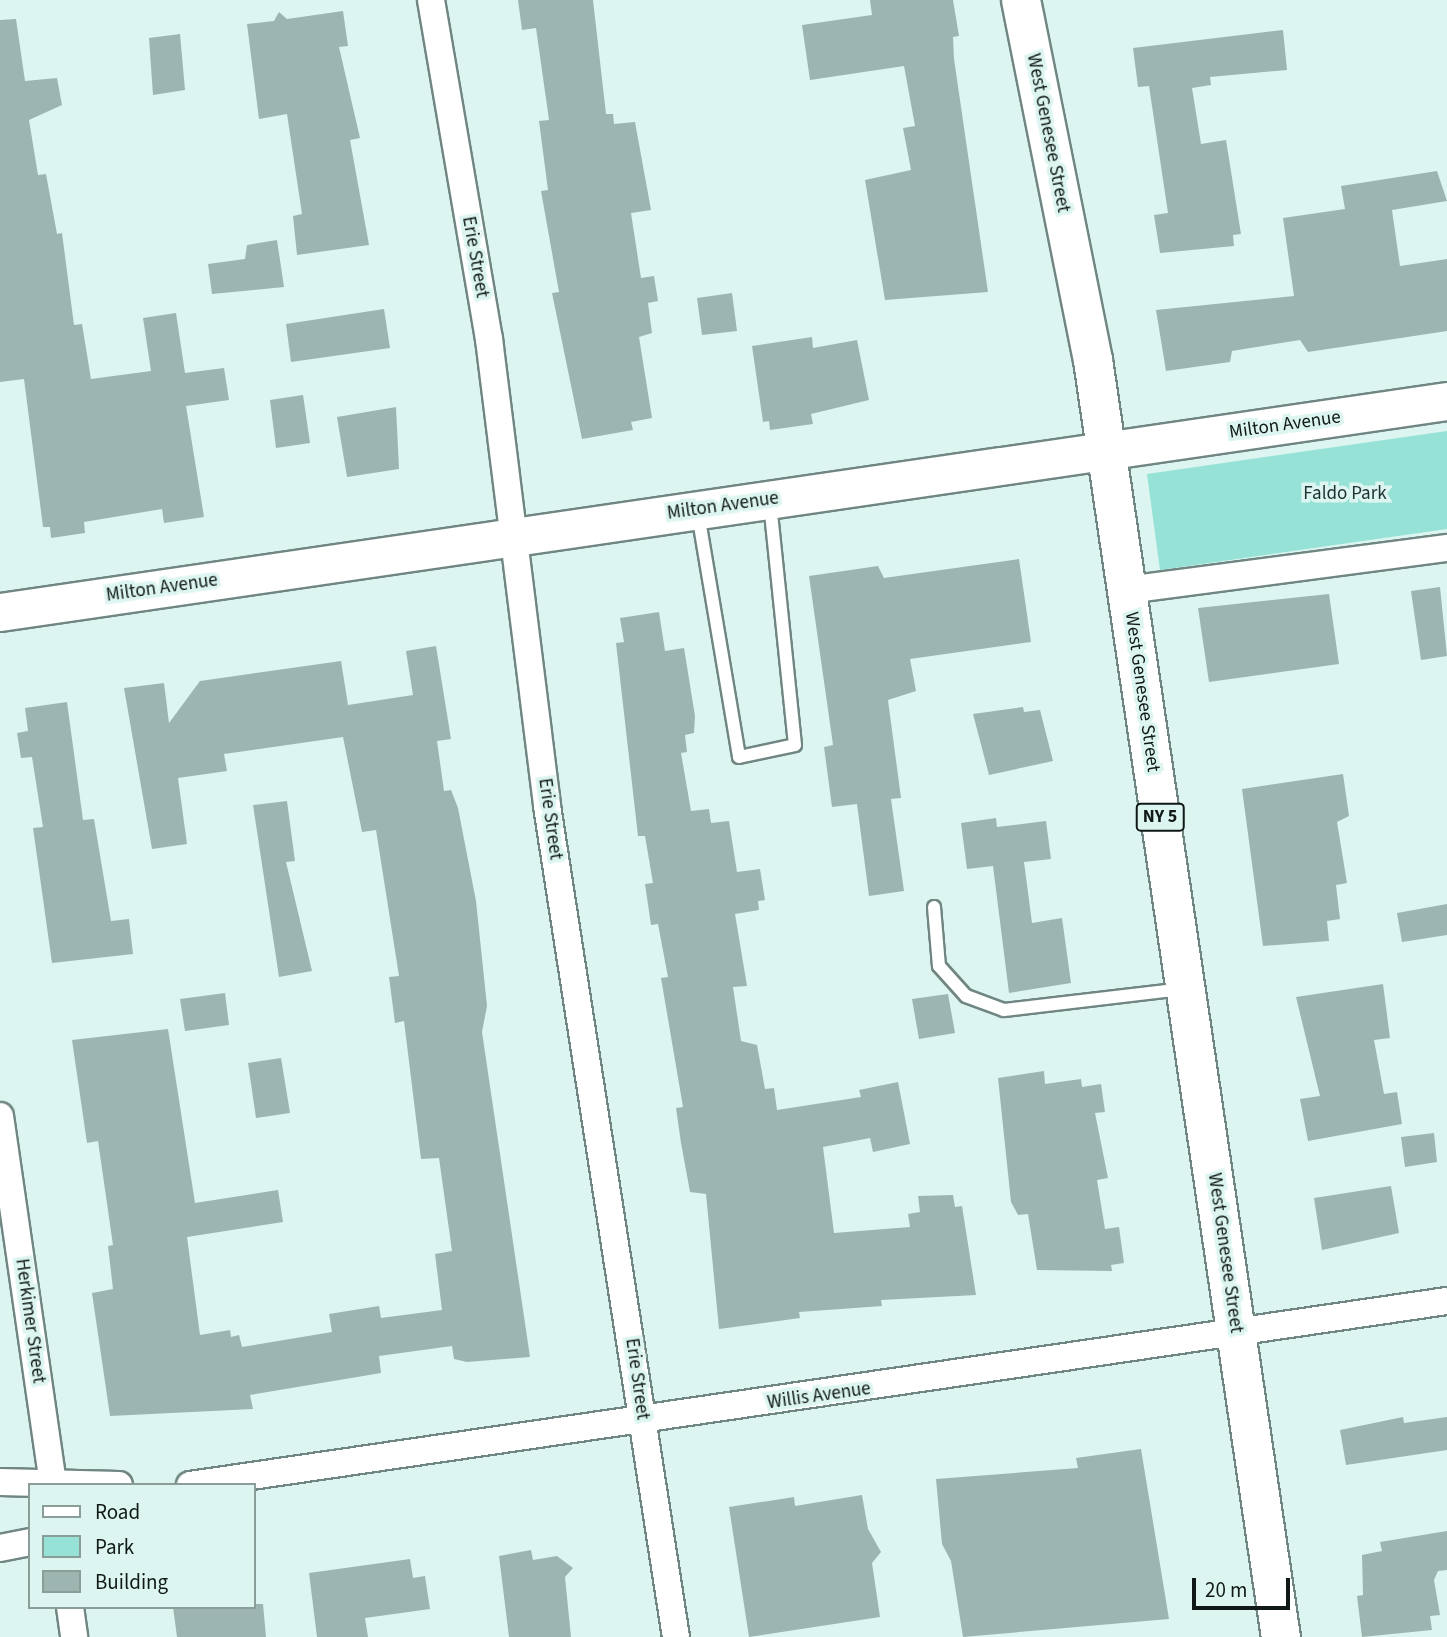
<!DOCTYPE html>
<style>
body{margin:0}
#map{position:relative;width:1447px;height:1637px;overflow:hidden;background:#dcf5f0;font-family:"Source Sans 3",sans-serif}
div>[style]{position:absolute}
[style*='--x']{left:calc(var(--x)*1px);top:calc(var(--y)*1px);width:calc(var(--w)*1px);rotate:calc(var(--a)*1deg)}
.green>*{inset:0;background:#97e2d6}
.building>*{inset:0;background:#9db5b0}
.roads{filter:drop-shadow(2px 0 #708682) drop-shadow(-2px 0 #708682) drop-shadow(0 2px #708682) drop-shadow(0 -2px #708682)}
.lane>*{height:12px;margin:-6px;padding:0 6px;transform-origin:6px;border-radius:6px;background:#fff}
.street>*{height:26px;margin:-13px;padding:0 13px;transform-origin:13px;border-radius:13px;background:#fff}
.secondary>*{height:37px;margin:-18.5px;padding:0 18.5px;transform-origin:18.5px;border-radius:18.5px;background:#fff}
.primary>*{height:38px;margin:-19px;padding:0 19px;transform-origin:19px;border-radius:19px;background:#fff}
span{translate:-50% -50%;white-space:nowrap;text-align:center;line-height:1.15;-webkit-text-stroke:7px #dcf5f0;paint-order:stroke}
.shield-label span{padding:2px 5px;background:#dcf5f0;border:2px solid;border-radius:5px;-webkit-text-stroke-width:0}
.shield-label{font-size:18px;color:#101917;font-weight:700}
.street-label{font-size:19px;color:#101917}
.park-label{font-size:19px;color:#1b322f}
.legend{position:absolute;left:28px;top:1483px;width:228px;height:126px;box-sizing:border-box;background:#dcf5f0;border:2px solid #8a9d99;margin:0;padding:9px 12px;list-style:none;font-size:21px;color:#101917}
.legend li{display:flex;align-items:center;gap:14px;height:35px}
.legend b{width:35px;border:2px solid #8a9d99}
.scale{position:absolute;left:1192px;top:1578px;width:98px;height:32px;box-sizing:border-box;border:4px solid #101917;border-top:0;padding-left:9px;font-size:21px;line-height:24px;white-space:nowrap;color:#101917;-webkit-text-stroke:5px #dcf5f0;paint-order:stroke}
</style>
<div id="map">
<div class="green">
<div style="clip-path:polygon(1447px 431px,1447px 529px,1160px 570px,1147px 474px)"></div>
</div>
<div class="building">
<div style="clip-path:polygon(518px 0,593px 0,606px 114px,613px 114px,614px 124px,635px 122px,651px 210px,631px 213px,641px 278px,654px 276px,658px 301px,648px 303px,652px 333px,639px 337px,652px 418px,631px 422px,633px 430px,582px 439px,552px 293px,559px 292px,541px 191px,548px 190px,539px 121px,549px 120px,536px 28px,522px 30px)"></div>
<div style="clip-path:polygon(870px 0,953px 0,959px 36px,953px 37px,954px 59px,988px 292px,885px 300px,865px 180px,911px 170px,903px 128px,915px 126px,904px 66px,810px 80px,802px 25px,872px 15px)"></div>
<div style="clip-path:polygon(343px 11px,348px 46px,339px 47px,360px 138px,350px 140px,369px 245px,297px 255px,293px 216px,302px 214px,287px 114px,259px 119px,247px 24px,274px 21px,279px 12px,287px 19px)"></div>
<div style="clip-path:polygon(16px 19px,25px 81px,57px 78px,62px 105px,29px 120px,38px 175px,46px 174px,57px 234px,62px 233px,74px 325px,82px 324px,91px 379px,151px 371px,143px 318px,176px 313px,185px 373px,224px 368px,229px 400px,186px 406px,204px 517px,164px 523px,162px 509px,84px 522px,85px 533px,51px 538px,50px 527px,43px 527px,24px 379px,0 382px,0 20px)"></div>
<div style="clip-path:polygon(1283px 30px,1287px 70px,1210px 77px,1211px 85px,1192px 88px,1201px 144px,1226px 140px,1241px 234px,1233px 235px,1234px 246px,1160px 253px,1154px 215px,1168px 213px,1149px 86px,1138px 87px,1133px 48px)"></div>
<div style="clip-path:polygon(180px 34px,185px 90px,153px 95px,149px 38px)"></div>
<div style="clip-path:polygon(1437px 171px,1447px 201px,1392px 210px,1400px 266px,1447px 259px,1447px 331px,1308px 352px,1300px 340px,1232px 351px,1230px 362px,1166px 371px,1156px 310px,1294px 296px,1283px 218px,1345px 209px,1341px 186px)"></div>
<div style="clip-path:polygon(277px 240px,284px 287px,212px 294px,208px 264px,245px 259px,247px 245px)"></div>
<div style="clip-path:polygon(732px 293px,737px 331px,702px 335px,697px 298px)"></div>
<div style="clip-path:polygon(384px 309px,390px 348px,291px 362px,286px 324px)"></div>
<div style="clip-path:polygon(812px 337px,813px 348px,857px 340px,869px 400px,811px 414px,813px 424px,770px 430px,769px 421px,763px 422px,752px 346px)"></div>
<div style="clip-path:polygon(303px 395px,310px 443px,276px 448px,270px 400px)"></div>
<div style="clip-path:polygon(396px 407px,399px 469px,347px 477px,337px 417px)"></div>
<div style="clip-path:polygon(1019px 559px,1031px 642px,910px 659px,916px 691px,888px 700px,901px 798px,891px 799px,904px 891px,869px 896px,857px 804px,832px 807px,824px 747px,833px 745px,809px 576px,878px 566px,884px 578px)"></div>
<div style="clip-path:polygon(1440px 587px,1447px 656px,1421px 660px,1411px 591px)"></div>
<div style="clip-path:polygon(1329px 594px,1339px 664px,1209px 682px,1198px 608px)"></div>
<div style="clip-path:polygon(659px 612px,665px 651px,684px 648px,695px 716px,694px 733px,685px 735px,687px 752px,681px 753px,691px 811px,709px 809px,711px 823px,729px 821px,737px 872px,760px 869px,765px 900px,758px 901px,759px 910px,735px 914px,747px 986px,733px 987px,741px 1041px,757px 1045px,765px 1089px,774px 1088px,777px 1110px,861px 1097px,859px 1090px,898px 1082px,910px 1144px,873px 1152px,870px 1138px,823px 1147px,834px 1233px,910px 1227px,908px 1214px,920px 1212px,918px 1196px,953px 1195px,955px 1207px,962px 1206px,976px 1295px,881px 1300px,882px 1306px,799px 1312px,800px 1318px,719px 1329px,706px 1194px,690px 1192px,681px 1143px,676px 1108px,683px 1107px,661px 978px,668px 977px,658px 924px,651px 925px,645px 884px,653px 883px,645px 836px,638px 836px,616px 643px,624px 642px,620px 618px)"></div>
<div style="clip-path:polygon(436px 646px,451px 739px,437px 741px,444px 791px,451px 790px,458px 808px,476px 901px,487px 1006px,482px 1032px,530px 1357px,467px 1362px,454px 1359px,452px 1346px,379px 1356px,381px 1373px,250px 1395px,253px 1409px,110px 1416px,92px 1293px,113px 1289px,108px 1246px,113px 1245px,98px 1141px,87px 1143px,72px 1040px,168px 1029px,195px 1203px,278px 1190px,283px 1222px,187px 1237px,200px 1335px,230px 1330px,231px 1337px,239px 1335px,242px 1347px,332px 1332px,329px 1314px,379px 1306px,381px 1318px,442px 1310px,435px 1254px,452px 1251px,439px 1158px,421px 1159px,404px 1021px,395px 1023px,389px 977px,399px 976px,376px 830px,362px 832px,343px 737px,224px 754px,227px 771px,178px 778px,187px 844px,152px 849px,124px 688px,164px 683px,169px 723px,200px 681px,341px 661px,348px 705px,413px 695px,406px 651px)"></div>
<div style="clip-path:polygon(67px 702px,83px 820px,94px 819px,111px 921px,129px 919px,133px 954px,52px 963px,33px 828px,43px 827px,32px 757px,21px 758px,17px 733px,28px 731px,25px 708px)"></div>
<div style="clip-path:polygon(1023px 707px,1024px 712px,1040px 710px,1053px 761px,989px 775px,973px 714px)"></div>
<div style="clip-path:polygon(1343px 774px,1349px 816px,1337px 822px,1347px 883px,1336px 885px,1340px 919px,1327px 921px,1329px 941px,1263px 946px,1242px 789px)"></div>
<div style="clip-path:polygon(287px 801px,295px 861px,286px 862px,312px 971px,279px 977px,253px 805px)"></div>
<div style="clip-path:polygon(996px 818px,997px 827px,1046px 821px,1051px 859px,1024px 862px,1032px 923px,1062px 918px,1071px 983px,1009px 993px,993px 866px,967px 869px,961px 823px)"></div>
<div style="clip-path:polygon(1447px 904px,1447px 935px,1402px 942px,1397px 913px)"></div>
<div style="clip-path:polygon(1383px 984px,1390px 1038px,1374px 1040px,1384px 1094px,1397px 1092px,1402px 1124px,1308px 1141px,1300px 1099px,1320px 1096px,1296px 997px)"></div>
<div style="clip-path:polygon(225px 993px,229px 1025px,185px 1031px,180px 999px)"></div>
<div style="clip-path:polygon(948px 994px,955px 1033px,919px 1039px,912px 999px)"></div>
<div style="clip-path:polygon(281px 1058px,290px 1113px,256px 1118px,248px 1063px)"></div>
<div style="clip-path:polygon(1044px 1071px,1045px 1084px,1081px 1079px,1082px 1087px,1101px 1084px,1105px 1112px,1095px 1113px,1108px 1178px,1097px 1180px,1105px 1229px,1119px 1227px,1124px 1263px,1111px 1265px,1112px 1271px,1037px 1270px,1028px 1214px,1018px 1215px,1011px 1202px,998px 1078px)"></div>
<div style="clip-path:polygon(1434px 1133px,1437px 1162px,1405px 1167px,1401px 1137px)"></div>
<div style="clip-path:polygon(1391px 1186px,1399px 1233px,1322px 1250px,1314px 1198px)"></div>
<div style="clip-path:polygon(1403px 1417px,1404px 1423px,1447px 1417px,1447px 1450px,1346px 1465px,1340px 1430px)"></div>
<div style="clip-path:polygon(1141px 1449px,1169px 1619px,963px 1637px,951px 1561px,942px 1544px,936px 1479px,1078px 1468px,1076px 1458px)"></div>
<div style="clip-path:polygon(862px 1495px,868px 1529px,881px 1552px,872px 1563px,880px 1617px,749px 1637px,729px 1507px,794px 1497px,795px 1506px)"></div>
<div style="clip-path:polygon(1447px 1531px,1447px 1570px,1438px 1571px,1434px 1580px,1440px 1615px,1430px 1616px,1432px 1630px,1362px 1637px,1357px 1596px,1363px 1595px,1362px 1555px,1382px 1551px,1380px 1542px)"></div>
<div style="clip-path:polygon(531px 1550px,533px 1560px,557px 1556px,573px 1568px,565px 1577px,571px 1637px,509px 1637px,499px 1556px)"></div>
<div style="clip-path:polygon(410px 1559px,413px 1578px,425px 1576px,430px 1609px,365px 1618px,368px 1637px,317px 1637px,309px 1573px)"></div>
<div style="clip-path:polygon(254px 1604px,263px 1604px,266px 1637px,177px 1637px,173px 1607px)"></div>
</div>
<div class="roads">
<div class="lane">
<div style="--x:698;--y:514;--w:246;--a:80.4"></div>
<div style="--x:739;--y:757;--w:57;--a:-12.1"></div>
<div style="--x:795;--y:745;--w:244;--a:-95.9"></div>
<div style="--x:934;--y:907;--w:59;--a:85.2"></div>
<div style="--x:939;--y:966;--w:40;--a:48"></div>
<div style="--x:966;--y:996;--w:40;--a:20.2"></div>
<div style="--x:1004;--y:1010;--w:179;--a:-6.7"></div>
</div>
<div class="street">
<div style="--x:431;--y:0;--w:344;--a:80.3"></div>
<div style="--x:489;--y:339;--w:471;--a:82.9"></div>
<div style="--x:547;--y:806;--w:841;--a:81.18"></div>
<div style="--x:1127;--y:590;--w:323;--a:-7.5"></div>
<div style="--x:0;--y:1116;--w:373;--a:81.8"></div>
<div style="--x:0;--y:1482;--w:119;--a:1.4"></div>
<div style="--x:190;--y:1485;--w:1270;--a:-8.33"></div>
<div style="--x:0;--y:1548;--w:31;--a:-11"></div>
<div style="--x:70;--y:1607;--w:30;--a:82"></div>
</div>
<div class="secondary">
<div style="--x:0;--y:612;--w:1462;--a:-8.3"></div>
</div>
<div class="primary">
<div style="--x:1021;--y:0;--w:367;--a:78.7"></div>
<div style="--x:1093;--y:360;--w:1291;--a:81.63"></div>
</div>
</div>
<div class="shield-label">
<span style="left:1160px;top:817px">NY 5</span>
</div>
<div class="street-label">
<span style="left:1048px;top:133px;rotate:79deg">West Genesee Street</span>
<span style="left:475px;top:257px;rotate:80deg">Erie Street</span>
<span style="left:1285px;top:425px;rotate:-8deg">Milton Avenue</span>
<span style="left:723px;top:506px;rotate:-8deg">Milton Avenue</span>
<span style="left:162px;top:588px;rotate:-8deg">Milton Avenue</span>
<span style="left:1142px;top:692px;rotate:82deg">West Genesee Street</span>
<span style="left:550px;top:819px;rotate:82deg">Erie Street</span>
<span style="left:1225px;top:1253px;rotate:82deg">West Genesee Street</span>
<span style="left:30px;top:1321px;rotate:82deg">Herkimer Street</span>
<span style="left:637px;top:1379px;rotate:82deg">Erie Street</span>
<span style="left:819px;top:1396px;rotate:-8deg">Willis Avenue</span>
</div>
<div class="park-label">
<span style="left:1345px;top:494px">Faldo Park</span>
</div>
<ul class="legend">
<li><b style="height:9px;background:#fff"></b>Road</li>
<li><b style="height:19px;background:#97e2d6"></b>Park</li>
<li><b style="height:19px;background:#9db5b0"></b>Building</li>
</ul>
<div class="scale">20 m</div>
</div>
